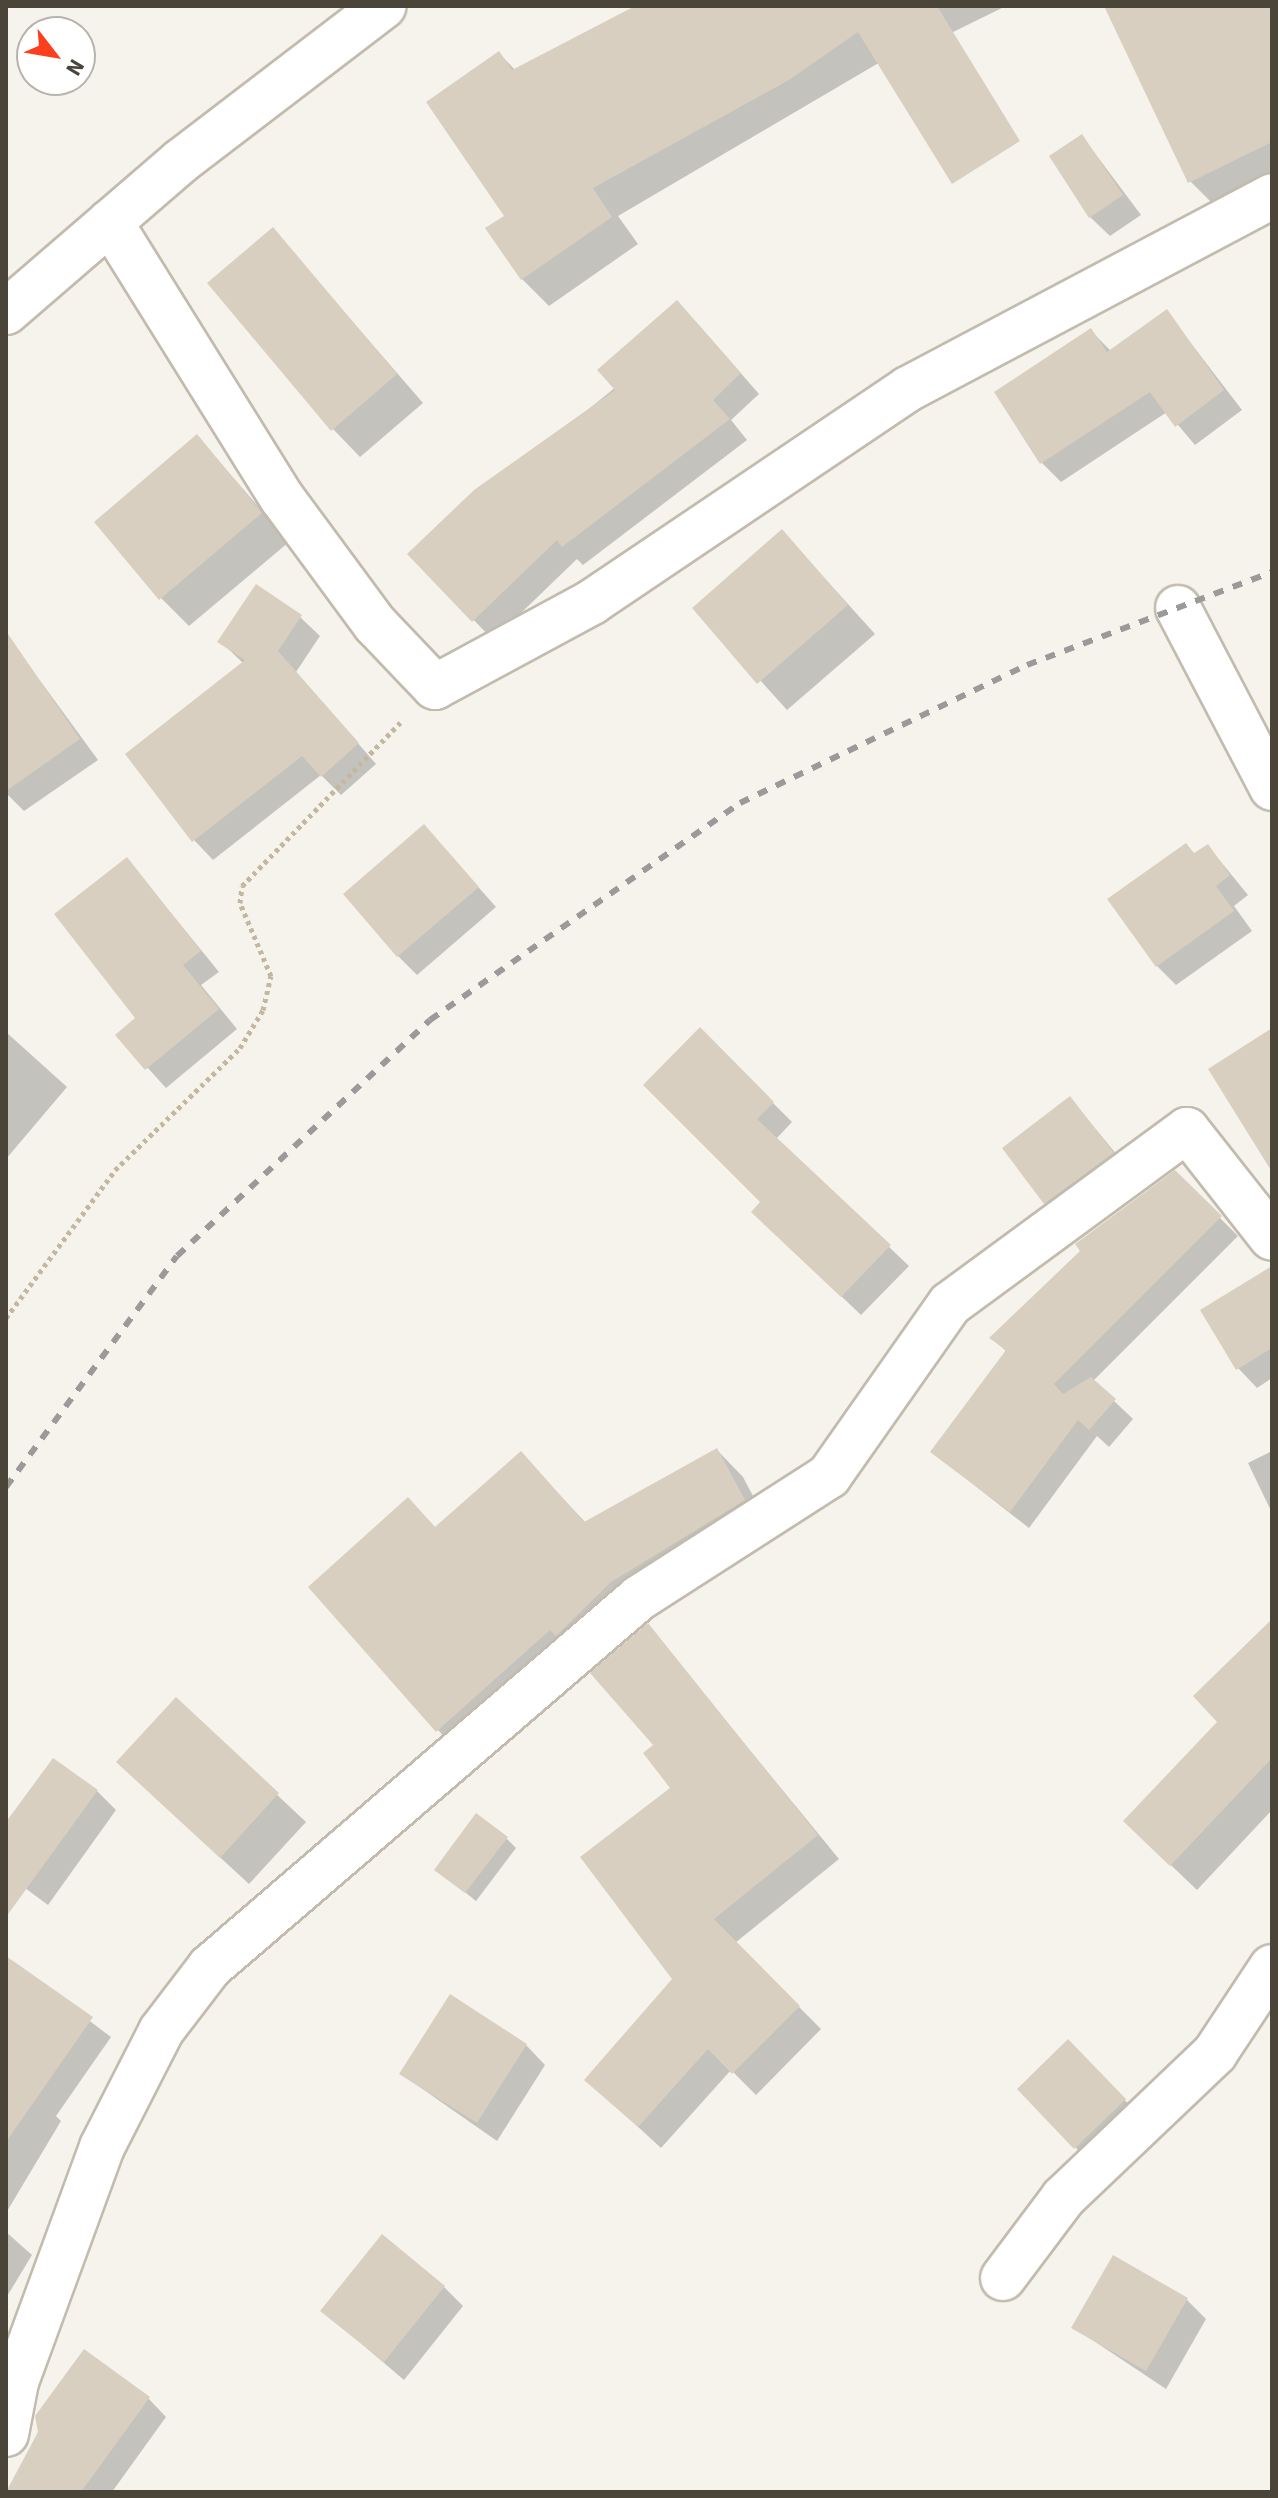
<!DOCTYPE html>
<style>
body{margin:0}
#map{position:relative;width:1278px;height:2498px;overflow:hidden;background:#f6f3ec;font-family:"Source Sans 3",sans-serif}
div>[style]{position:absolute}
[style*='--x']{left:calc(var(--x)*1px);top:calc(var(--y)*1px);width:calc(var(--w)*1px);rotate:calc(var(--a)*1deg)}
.shadow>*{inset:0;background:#0003}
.building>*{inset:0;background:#d8cfc1}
.path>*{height:5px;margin-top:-2.5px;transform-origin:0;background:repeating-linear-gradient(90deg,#c4b79f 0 4px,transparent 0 8px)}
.roads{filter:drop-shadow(2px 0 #c2bbae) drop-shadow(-2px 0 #c2bbae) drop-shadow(0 2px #c2bbae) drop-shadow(0 -2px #c2bbae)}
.street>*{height:44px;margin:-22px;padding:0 22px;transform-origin:22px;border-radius:22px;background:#fff}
.rail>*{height:6px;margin-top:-3px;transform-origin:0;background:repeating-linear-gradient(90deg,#9a9a9a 0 10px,transparent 0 20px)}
span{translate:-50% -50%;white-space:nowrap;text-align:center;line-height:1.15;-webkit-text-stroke:6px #fff;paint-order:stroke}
.frame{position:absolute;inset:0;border:8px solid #4b4439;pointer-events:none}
.north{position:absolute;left:16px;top:16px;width:80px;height:80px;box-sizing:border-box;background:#fff;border:2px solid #b7b4b0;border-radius:50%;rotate:121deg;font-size:22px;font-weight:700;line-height:32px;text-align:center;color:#4b4439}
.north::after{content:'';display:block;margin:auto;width:28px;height:36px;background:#fc3f1d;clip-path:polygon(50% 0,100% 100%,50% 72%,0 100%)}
</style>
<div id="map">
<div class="shadow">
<div style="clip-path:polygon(639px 6px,847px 6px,882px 61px,618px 216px,638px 244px,549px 306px,522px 279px,507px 216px,499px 53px,516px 71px)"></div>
<div style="clip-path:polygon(920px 6px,1006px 6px,945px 36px)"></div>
<div style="clip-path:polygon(1106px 6px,1272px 6px,1272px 175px,1213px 204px,1190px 181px)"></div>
<div style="clip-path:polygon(1082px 136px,1141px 215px,1110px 236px,1090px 217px)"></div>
<div style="clip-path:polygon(273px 230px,423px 403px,360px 457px,333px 429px)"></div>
<div style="clip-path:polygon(1167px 312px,1242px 410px,1195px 445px,1167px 412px,1061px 482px,1042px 463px,1091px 331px,1111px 351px)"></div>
<div style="clip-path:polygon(696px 322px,759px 394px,731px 420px,747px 440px,583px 565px,577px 559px,493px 640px,410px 554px)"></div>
<div style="clip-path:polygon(197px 436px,289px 542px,189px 626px,161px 598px)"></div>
<div style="clip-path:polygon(782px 531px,875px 634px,787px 710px,695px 608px)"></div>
<div style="clip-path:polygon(300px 617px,320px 636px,296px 672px,376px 764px,341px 795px,321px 775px,213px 860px,194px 840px,244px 664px,220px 641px)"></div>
<div style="clip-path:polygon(14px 645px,98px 760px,24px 811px,6px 793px,6px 650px)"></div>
<div style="clip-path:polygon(424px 826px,496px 907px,417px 975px,398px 956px)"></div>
<div style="clip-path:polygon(1208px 846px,1248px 895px,1234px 906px,1252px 931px,1176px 985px,1157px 966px,1196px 855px)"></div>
<div style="clip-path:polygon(127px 859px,219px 972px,201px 985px,237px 1029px,166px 1088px,118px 1035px,138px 1018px)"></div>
<div style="clip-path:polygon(700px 1030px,792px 1122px,776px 1139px,909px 1266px,861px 1315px,773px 1231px)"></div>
<div style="clip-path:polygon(6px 1032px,67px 1087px,6px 1159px)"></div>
<div style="clip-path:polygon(1070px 1098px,1132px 1173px,1065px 1222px,1046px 1202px)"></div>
<div style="clip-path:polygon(1175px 1173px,1238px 1236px,1093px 1381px,1133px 1419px,1109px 1447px,1097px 1436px,1029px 1528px,932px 1452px,1007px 1352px,992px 1338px)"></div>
<div style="clip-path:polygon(1272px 1269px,1272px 1378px,1257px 1388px,1238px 1368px)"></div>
<div style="clip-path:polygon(717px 1450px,743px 1477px,770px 1528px,638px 1608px,464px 1757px,438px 1730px,408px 1500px,437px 1529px,521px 1454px,586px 1523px)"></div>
<div style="clip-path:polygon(1272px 1451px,1272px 1513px,1248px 1463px)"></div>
<div style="clip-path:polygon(648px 1626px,839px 1859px,735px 1943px,821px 2029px,756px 2095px,731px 2070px,661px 2148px,587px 2080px,675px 1979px,673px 1788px,656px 1745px)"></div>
<div style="clip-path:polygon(1272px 1659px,1272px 1810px,1197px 1890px,1152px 1847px,1220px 1722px)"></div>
<div style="clip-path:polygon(176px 1700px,306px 1822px,249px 1884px,147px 1790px)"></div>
<div style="clip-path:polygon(97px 1791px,116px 1810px,48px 1905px,6px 1874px,6px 1825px)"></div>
<div style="clip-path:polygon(506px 1838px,516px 1848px,476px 1901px,436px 1869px)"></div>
<div style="clip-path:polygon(6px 1958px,111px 2037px,56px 2116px,61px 2121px,6px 2213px)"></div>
<div style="clip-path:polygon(526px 2045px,545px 2065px,497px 2141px,401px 2074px)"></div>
<div style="clip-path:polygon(1087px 2061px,1144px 2120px,1094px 2167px,1020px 2089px)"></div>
<div style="clip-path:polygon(6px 2232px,32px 2255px,6px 2298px)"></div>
<div style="clip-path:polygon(444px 2287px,463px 2306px,404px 2380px,323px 2311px)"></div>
<div style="clip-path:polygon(1187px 2300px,1206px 2319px,1166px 2389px,1073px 2327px)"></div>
<div style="clip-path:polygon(148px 2398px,166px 2417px,112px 2492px,7px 2492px)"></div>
</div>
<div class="building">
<div style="clip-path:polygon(635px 6px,937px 6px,1020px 141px,952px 184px,858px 32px,789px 80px,593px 188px,612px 217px,521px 280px,485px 228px,504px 216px,426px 102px,499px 51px,512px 70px)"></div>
<div style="clip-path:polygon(1104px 6px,1272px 6px,1272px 142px,1188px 183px)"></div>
<div style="clip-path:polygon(1082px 134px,1123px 195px,1089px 218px,1049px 156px)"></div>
<div style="clip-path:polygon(273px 227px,397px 374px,331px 431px,207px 283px)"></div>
<div style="clip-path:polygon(677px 300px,741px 373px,713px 400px,730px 419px,562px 547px,557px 540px,472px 622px,407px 554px,474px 490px,615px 390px,597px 370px)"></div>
<div style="clip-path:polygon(1167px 309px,1224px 390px,1175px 427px,1150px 392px,1040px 464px,994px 392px,1091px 328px,1107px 352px)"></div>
<div style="clip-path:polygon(197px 434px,262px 513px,159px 600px,94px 522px)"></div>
<div style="clip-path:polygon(782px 529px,848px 605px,757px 684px,692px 608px)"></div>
<div style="clip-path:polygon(256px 584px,302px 615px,278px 651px,359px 743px,321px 777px,302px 756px,192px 842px,125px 754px,245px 660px,217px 642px)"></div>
<div style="clip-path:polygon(6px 631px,80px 739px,6px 791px)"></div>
<div style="clip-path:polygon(424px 824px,479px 887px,397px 957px,343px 894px)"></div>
<div style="clip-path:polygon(1186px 843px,1194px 853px,1208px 844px,1230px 875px,1216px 886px,1234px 911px,1156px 967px,1107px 899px)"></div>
<div style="clip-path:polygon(127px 857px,201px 951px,183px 965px,219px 1009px,145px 1070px,115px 1035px,135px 1018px,54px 914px)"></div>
<div style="clip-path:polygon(700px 1027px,774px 1102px,757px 1119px,891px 1245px,841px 1297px,751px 1212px,760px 1202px,643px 1085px)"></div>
<div style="clip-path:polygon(1272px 1028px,1272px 1172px,1208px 1069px)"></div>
<div style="clip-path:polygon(1070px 1096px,1114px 1153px,1044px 1204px,1002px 1148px)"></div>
<div style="clip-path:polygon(1175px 1170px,1222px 1216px,1054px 1384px,1063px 1394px,1091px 1377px,1116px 1399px,1089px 1430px,1078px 1420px,1010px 1512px,930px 1452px,1006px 1350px,989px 1338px,1080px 1251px,1075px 1244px)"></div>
<div style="clip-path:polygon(1272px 1266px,1272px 1348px,1236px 1370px,1200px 1310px)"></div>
<div style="clip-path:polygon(717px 1448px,745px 1500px,611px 1582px,556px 1636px,550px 1630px,436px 1732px,308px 1587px,408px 1497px,435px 1527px,521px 1451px,584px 1522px)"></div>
<div style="clip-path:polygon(1272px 1619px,1272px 1758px,1170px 1866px,1123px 1821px,1217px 1722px,1193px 1696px)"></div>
<div style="clip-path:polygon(648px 1623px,818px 1835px,714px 1919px,800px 2006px,732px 2074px,708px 2049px,638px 2127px,584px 2080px,672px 1979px,580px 1857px,670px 1788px,643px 1753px,653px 1745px,590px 1673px)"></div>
<div style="clip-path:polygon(176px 1697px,279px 1793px,220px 1858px,116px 1762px)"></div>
<div style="clip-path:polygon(53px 1758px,98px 1790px,6px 1917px,6px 1822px)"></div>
<div style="clip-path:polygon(476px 1813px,508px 1837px,465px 1893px,434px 1870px)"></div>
<div style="clip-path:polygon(6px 1956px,93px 2017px,6px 2142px)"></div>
<div style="clip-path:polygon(450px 1994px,527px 2044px,477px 2123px,399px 2074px)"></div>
<div style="clip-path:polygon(1068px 2039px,1126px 2099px,1074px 2149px,1017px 2089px)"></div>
<div style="clip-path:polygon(382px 2234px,445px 2286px,384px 2362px,320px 2311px)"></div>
<div style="clip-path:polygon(1113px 2255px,1188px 2298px,1146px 2371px,1071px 2328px)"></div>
<div style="clip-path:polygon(84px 2349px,150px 2397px,81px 2492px,6px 2492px,38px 2432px,35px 2416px)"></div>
</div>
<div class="path">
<div style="--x:6;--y:1318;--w:184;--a:-53.6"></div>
<div style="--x:115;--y:1170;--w:175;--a:-44.3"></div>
<div style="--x:240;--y:1048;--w:44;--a:-58.8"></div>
<div style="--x:263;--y:1010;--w:35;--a:-77"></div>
<div style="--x:271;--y:976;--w:79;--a:-113"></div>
<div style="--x:240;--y:903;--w:17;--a:-83"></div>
<div style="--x:242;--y:886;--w:231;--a:-45.9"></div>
</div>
<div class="roads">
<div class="street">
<div style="--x:110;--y:222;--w:325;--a:58.1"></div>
<div style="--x:282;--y:498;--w:157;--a:53.6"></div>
<div style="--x:375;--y:624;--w:87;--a:46.4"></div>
<div style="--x:435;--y:687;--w:179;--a:-28.4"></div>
<div style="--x:592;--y:602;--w:381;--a:-34"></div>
<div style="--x:908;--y:389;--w:412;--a:-27.9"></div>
<div style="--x:6;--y:312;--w:231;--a:-40.8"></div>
<div style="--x:181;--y:161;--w:255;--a:-37.4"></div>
<div style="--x:1178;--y:608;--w:203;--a:62.4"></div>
<div style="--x:1003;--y:2278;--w:100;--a:-53.1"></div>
<div style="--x:1063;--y:2198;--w:210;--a:-43.6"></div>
<div style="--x:1215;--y:2053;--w:103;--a:-56.5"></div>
<div style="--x:6;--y:2434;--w:53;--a:-79.1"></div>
<div style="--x:16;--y:2382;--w:250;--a:-69.9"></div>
<div style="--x:102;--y:2147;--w:130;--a:-63"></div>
<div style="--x:161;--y:2031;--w:81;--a:-52.6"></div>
<div style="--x:210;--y:1967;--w:566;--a:-40.7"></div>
<div style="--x:639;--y:1598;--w:226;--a:-32.7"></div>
<div style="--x:829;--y:1476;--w:210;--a:-54.9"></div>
<div style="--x:950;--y:1304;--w:294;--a:-36.3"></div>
<div style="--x:1187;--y:1130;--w:137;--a:51.8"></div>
</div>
</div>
<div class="rail">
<div style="--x:6;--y:1487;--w:287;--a:-53.5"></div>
<div style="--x:177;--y:1256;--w:346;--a:-43"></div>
<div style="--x:430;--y:1020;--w:378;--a:-35"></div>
<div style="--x:740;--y:803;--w:318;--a:-25.7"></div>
<div style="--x:1027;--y:665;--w:262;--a:-20.8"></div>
</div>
<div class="frame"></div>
<div class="north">N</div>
</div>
